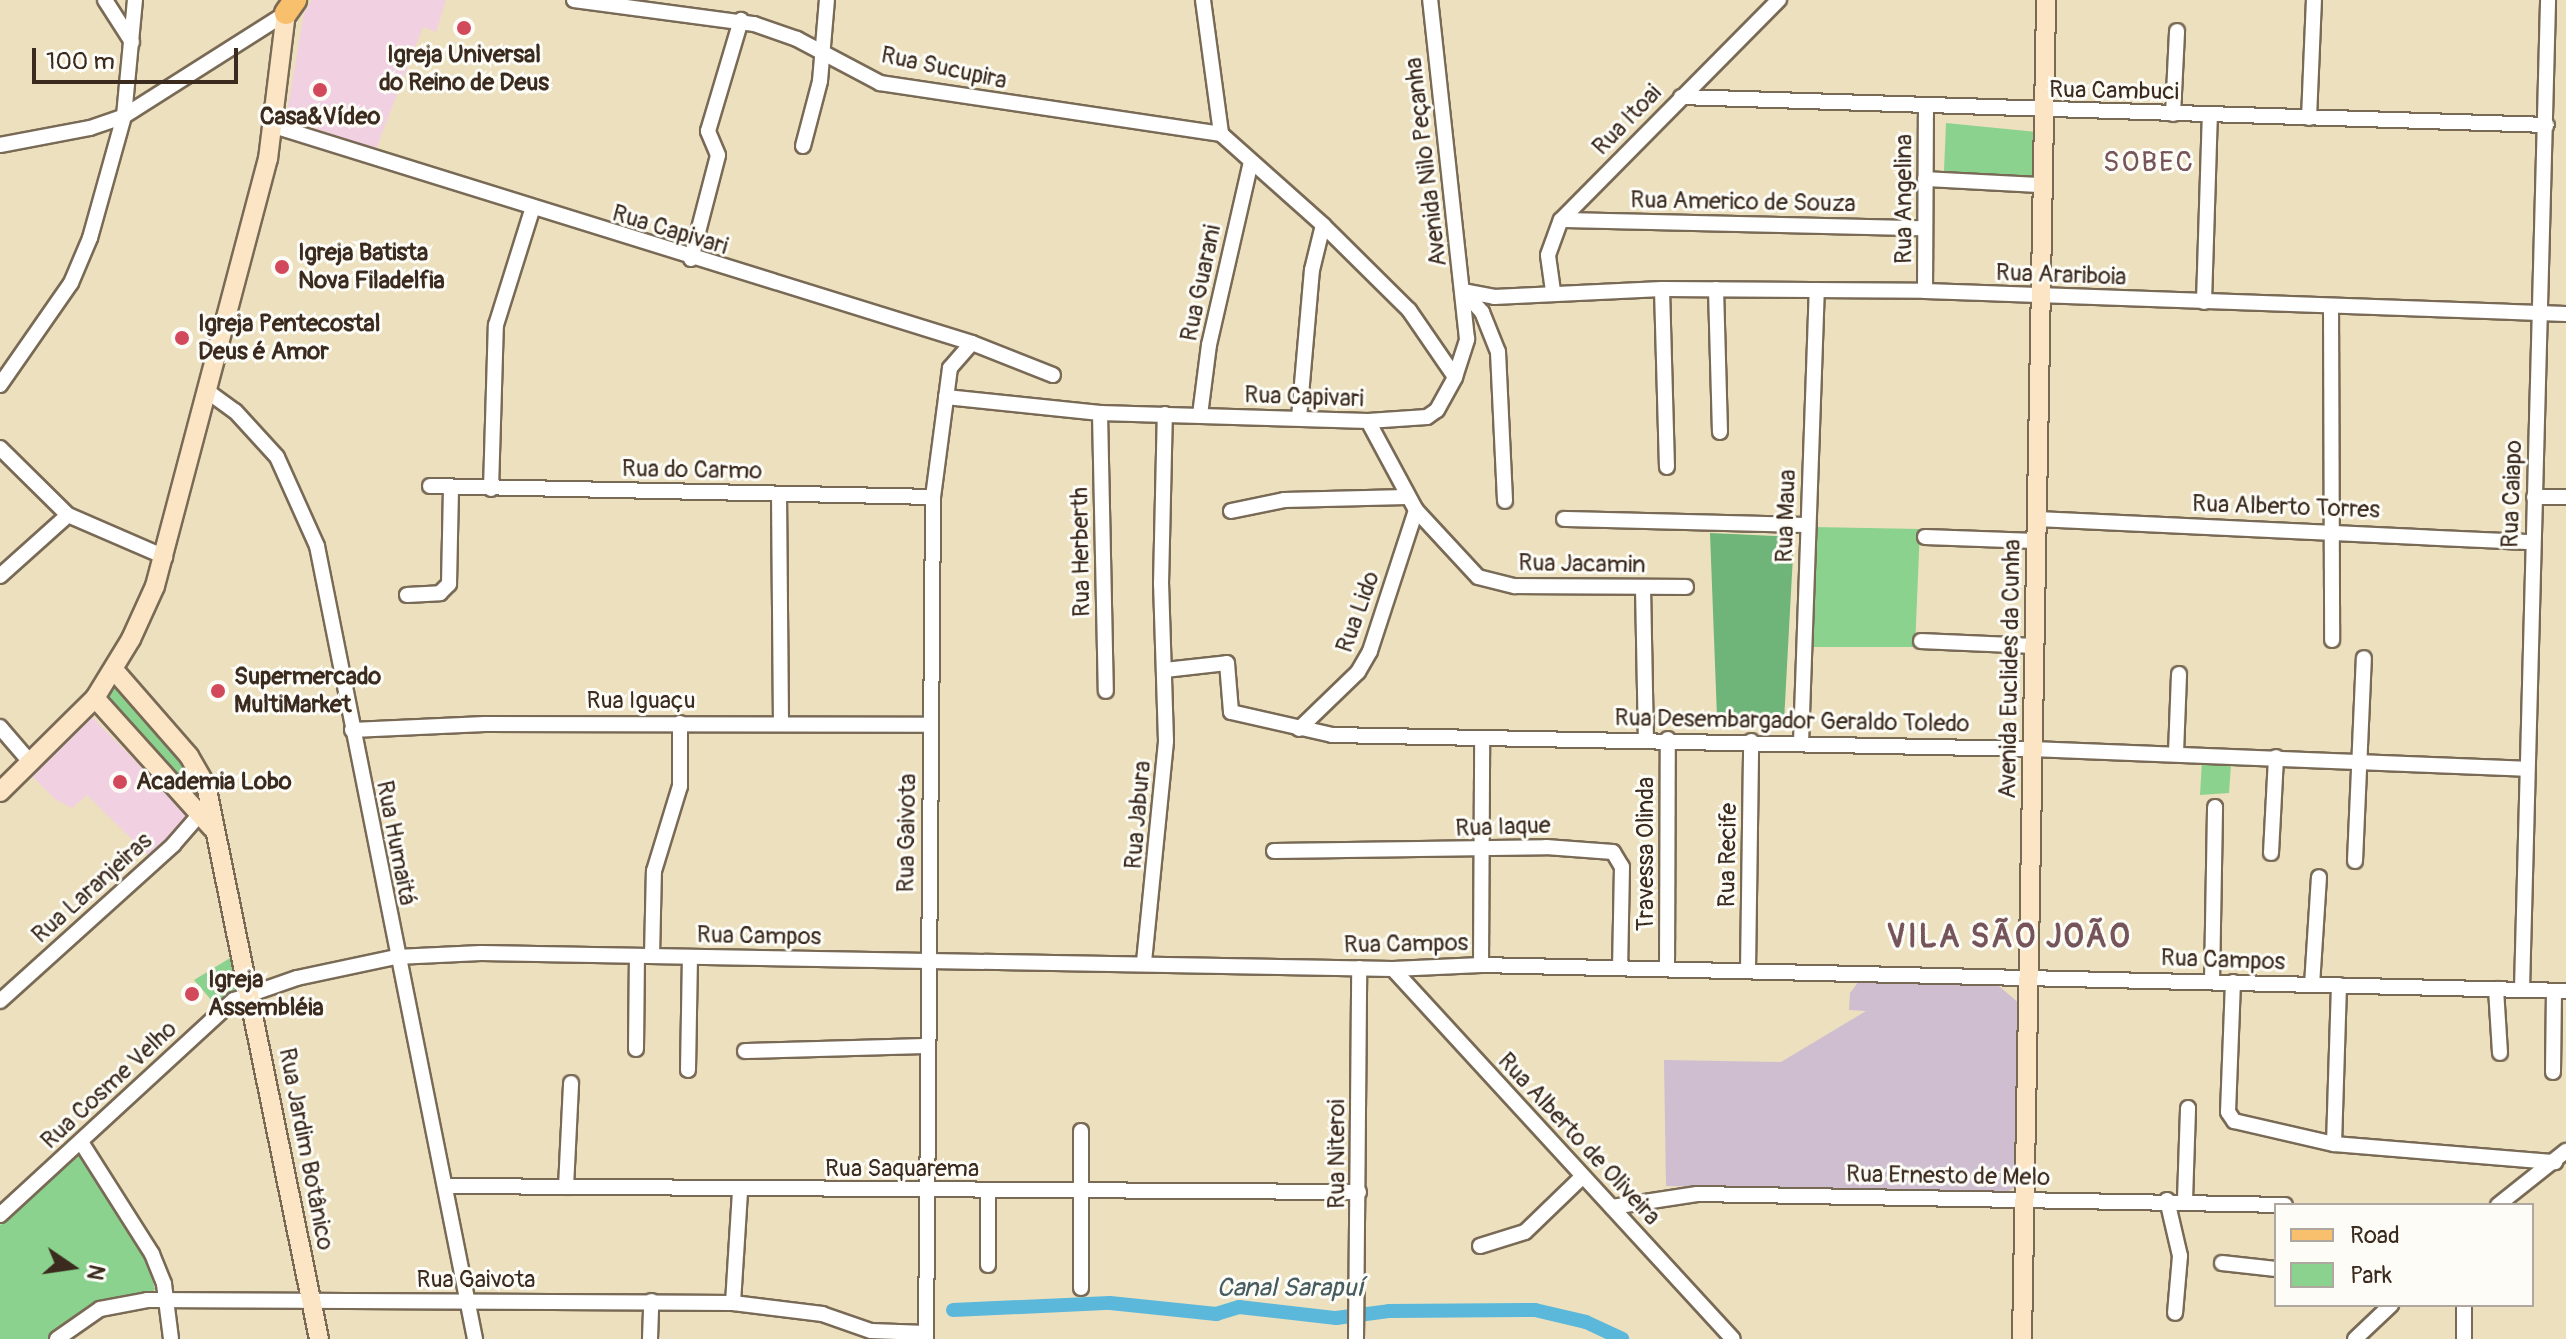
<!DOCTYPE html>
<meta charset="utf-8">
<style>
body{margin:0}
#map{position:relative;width:2566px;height:1339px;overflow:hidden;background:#ece0be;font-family:Pangolin,sans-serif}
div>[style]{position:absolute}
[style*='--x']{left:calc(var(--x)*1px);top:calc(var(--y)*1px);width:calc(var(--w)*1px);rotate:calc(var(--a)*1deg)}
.built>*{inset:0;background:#f1d0e2}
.industrial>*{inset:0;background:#cebed0}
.green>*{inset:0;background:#8ad28d}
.forest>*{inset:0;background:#6fb478}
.canal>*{height:14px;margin:-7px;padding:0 7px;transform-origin:7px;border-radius:7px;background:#5bb8da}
.roads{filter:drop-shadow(2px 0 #796a56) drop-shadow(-2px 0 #796a56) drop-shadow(0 2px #796a56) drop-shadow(0 -2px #796a56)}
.street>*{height:14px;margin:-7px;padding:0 7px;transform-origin:7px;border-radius:7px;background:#fff}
.secondary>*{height:18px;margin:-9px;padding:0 9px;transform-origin:9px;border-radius:9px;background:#fce5c4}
.primary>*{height:22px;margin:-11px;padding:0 11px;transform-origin:11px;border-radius:11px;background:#f8bf6c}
.dots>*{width:22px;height:22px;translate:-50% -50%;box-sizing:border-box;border:4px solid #fdfcf7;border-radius:50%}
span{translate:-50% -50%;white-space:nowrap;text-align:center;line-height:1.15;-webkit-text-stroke:6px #fdfcf7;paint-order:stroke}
.poi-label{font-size:24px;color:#3b2a1e;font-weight:700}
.left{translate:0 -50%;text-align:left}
.street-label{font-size:24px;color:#3b2a1e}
.water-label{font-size:26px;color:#465c60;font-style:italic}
.quarter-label{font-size:28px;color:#76555a;letter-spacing:2px}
.district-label{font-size:32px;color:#76555a;font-weight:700;letter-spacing:2px}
.legend{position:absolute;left:2274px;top:1203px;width:260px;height:104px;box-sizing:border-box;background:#fdfcf7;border:2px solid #afa8a0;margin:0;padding:10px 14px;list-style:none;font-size:24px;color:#3b2a1e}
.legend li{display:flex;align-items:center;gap:16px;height:40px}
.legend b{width:40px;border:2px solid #afa8a0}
.north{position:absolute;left:32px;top:1227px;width:80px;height:80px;-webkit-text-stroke:6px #fdfcf7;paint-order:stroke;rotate:103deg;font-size:22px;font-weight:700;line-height:32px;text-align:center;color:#3b2a1e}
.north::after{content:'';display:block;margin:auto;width:28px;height:36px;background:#3b2a1e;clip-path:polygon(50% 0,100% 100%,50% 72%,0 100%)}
.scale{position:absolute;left:32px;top:48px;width:206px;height:36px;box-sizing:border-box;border:4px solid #3b2a1e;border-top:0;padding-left:10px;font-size:24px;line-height:28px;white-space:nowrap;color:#3b2a1e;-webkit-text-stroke:6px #fdfcf7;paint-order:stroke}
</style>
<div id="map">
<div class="built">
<div style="clip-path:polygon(312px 0,446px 0,436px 32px,423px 27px,376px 149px,311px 127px,287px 113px,304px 13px)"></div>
<div style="clip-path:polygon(90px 715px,189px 815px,150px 857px,87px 795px,72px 808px,56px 800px,31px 775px)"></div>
</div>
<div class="industrial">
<div style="clip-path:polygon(1859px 981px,1993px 981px,2020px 1004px,2014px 1188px,2003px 1194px,1666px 1186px,1664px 1060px,1781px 1062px,1866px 1011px,1849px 1010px,1850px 993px)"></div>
</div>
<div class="green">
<div style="clip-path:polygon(1946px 123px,2037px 132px,2033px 178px,1944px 171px)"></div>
<div style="clip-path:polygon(1813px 527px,1920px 529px,1915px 647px,1809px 647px)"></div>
<div style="clip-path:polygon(114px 681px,197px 778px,202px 791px,196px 799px,99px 698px)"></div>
<div style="clip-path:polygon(2202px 761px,2231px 764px,2229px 793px,2200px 795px)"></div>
<div style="clip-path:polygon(240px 952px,242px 1002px,225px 1016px,194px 980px)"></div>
<div style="clip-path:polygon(82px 1153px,143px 1250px,155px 1289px,149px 1297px,82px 1314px,50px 1339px,0 1339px,0 1225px)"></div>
</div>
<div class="forest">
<div style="clip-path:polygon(1710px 533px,1794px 537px,1784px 721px,1717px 717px)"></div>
</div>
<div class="canal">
<div style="--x:953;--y:1310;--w:157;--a:-2.6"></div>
<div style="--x:1110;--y:1303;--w:107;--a:5.9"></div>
<div style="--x:1216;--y:1314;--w:24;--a:-17"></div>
<div style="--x:1239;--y:1307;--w:98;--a:6.5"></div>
<div style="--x:1336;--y:1318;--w:53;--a:-7.5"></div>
<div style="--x:1389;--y:1311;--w:146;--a:-0.4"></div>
<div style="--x:1535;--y:1310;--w:52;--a:13.2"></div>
<div style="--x:1586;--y:1322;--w:40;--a:25"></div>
</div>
<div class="roads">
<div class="street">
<div style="--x:105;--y:0;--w:50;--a:57.3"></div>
<div style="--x:574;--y:0;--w:182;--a:7.6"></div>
<div style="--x:754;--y:24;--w:46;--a:19.2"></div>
<div style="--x:797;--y:39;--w:94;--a:27.9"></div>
<div style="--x:880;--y:83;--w:345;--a:8.5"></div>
<div style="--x:1203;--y:0;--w:135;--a:82.3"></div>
<div style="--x:1221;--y:134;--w:137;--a:41.7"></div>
<div style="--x:1323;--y:225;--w:121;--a:44.7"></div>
<div style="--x:1409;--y:310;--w:81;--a:55.5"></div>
<div style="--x:1681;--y:97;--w:866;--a:1.85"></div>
<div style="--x:2173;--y:114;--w:83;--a:-87.2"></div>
<div style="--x:2309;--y:118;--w:118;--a:-87.6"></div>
<div style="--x:274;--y:126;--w:731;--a:17.27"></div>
<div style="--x:972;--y:343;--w:87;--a:21.6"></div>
<div style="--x:0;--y:145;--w:92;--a:-10.7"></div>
<div style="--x:90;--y:128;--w:36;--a:-19"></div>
<div style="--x:124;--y:116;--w:192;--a:-32.4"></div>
<div style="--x:803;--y:146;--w:67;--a:-75.3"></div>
<div style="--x:820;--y:81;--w:81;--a:-85.1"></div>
<div style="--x:1925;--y:179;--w:116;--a:3"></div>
<div style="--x:1561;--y:220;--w:364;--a:1.3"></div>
<div style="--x:691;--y:259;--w:107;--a:-75.4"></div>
<div style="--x:718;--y:155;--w:26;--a:-113"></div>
<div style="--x:708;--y:131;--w:116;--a:-73.4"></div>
<div style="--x:1662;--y:289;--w:178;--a:88.4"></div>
<div style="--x:1716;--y:289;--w:143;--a:88.4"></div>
<div style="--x:1464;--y:291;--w:31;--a:11"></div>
<div style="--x:1494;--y:297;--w:168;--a:-2.7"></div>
<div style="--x:1662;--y:289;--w:263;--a:0.4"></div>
<div style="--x:1925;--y:291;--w:641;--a:2.05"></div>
<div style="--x:1553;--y:291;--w:36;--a:-98"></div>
<div style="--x:1548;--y:255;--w:37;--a:-70"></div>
<div style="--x:1561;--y:220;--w:310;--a:-45.3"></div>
<div style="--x:1925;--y:291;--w:185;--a:-89.7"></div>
<div style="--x:1464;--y:292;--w:27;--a:48"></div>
<div style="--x:1482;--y:312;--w:43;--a:68.2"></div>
<div style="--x:1498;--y:352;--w:149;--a:87.3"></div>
<div style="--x:2204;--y:302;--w:187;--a:-88.2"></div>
<div style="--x:2331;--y:306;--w:334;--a:89.8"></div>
<div style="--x:0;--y:385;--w:124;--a:-55.2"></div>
<div style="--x:71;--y:283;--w:49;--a:-67.1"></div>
<div style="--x:90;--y:238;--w:127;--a:-74.4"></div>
<div style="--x:124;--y:116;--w:117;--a:-84.6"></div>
<div style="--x:207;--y:391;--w:34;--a:36"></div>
<div style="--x:235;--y:411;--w:62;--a:47.6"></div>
<div style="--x:277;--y:457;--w:98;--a:65.8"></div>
<div style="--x:317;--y:546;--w:809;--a:78.73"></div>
<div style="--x:946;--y:397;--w:155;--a:5.9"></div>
<div style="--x:1100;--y:413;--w:268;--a:1.7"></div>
<div style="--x:1368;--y:421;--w:59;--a:-3.9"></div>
<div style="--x:1427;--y:417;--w:12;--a:-35"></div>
<div style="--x:1437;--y:410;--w:38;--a:-61"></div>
<div style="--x:1455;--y:377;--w:40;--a:-72"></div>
<div style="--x:1467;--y:339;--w:341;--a:-96.2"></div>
<div style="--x:1100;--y:413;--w:278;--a:88.8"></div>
<div style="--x:1200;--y:415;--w:71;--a:-82.7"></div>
<div style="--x:1209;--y:345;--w:188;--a:-77.1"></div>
<div style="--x:1299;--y:418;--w:149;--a:-85"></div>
<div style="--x:1312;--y:270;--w:46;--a:-76.3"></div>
<div style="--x:1368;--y:421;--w:101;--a:61.7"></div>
<div style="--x:1416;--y:510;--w:91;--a:47.2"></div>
<div style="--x:1478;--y:577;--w:38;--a:14"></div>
<div style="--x:1515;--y:586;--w:171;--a:0.3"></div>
<div style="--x:0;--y:448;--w:95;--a:44.6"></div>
<div style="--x:68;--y:515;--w:106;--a:23.4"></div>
<div style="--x:430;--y:486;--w:503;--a:1.25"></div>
<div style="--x:491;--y:489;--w:164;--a:-88.3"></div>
<div style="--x:496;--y:325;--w:121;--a:-72.6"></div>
<div style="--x:779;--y:494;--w:230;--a:89.5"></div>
<div style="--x:2534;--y:497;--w:32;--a:0"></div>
<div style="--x:1231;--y:511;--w:54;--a:-11.7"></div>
<div style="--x:1284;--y:500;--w:123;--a:-1.4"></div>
<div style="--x:1564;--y:519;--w:244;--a:1.4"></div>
<div style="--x:2037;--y:519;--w:496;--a:2.7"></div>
<div style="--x:1925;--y:537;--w:111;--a:2.1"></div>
<div style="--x:0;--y:576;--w:91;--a:-41.9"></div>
<div style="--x:1643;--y:587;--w:152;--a:88.9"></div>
<div style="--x:407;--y:595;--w:33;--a:-3"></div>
<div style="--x:440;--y:593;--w:13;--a:-45"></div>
<div style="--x:449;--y:584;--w:97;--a:-88.8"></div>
<div style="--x:1921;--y:641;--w:113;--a:2.5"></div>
<div style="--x:1165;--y:670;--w:62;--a:-6.4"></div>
<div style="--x:1227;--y:663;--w:49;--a:85.3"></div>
<div style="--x:1231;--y:712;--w:104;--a:12.8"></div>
<div style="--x:1332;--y:735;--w:700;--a:1.15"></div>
<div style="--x:2032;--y:749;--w:493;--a:2.3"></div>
<div style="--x:0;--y:727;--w:48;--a:49.3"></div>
<div style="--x:1299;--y:729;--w:82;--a:-44"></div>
<div style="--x:1358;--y:672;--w:24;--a:-60"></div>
<div style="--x:1370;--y:651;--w:148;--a:-71.9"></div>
<div style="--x:352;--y:730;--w:133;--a:-2.6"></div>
<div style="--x:485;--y:724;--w:445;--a:0.1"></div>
<div style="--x:1801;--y:743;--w:452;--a:-88"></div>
<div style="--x:2176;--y:753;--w:79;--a:-87.8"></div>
<div style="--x:1274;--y:851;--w:272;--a:-0.8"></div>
<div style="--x:1546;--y:847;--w:67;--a:4.3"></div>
<div style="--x:1613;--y:852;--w:17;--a:59"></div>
<div style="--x:1622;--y:867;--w:101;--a:91.1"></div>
<div style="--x:2271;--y:853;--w:96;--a:-87"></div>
<div style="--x:2355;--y:861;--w:203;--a:-87.5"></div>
<div style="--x:652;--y:956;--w:85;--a:-88.7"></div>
<div style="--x:654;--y:871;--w:89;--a:-73"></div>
<div style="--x:680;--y:786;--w:63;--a:-90"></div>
<div style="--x:1144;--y:962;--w:222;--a:-84.3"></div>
<div style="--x:1166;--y:741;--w:157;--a:-91.8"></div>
<div style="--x:1161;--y:584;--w:170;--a:-88.7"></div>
<div style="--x:1481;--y:965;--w:224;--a:-89.7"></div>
<div style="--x:1393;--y:969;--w:502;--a:47.42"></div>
<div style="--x:1667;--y:969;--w:230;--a:-89.8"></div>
<div style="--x:1748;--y:970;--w:229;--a:-89.2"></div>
<div style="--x:2212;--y:982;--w:175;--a:-89"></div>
<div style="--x:2233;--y:982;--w:130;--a:92.2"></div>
<div style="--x:2228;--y:1112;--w:11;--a:56"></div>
<div style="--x:2234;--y:1121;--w:103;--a:13"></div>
<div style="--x:2334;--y:1144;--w:222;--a:4.7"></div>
<div style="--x:2312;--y:985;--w:108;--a:-86.3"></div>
<div style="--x:2496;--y:989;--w:64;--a:86.4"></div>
<div style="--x:2522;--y:989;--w:989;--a:-88.49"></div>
<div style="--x:0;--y:1001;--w:233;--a:-42"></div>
<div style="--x:173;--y:845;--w:50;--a:-49"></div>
<div style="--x:636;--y:1049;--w:93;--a:-89.4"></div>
<div style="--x:745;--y:1051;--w:182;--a:-1.6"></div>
<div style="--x:688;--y:1070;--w:113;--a:-89"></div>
<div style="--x:2553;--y:1072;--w:81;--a:-89.3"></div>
<div style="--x:1081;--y:1131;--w:157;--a:90"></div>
<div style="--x:81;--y:1142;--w:133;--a:57.6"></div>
<div style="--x:152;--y:1254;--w:32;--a:68"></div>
<div style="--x:164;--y:1284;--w:55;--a:82.7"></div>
<div style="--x:2334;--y:1144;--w:159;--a:-88.2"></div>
<div style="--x:445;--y:1186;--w:914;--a:0.38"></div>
<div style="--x:566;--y:1187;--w:104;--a:-87.2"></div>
<div style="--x:2167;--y:1200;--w:57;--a:76.9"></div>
<div style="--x:2180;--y:1256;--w:57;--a:95"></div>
<div style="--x:2185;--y:1200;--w:92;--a:-88.1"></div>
<div style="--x:2498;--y:1205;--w:87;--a:-38.5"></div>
<div style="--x:1612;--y:1207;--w:86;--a:-8.7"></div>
<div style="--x:1697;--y:1194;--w:588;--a:1.07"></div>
<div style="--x:0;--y:1215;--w:318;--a:-42.6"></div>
<div style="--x:234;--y:1000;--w:67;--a:-19.2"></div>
<div style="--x:297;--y:978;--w:101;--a:-12"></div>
<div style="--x:396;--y:957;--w:85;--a:-2.7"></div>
<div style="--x:481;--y:953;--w:912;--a:1.01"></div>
<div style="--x:1393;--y:969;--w:88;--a:-2.6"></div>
<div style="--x:1481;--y:965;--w:1085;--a:1.37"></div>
<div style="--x:1480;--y:1246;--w:47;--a:-17.3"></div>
<div style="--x:1525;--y:1232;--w:79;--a:-44"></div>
<div style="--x:2222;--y:1263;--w:54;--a:6.3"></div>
<div style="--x:988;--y:1265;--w:74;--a:-90"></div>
<div style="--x:733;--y:1303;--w:112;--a:-86.4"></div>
<div style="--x:57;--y:1339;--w:52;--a:-34.9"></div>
<div style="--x:100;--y:1309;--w:48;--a:-10.8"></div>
<div style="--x:147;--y:1300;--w:586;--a:0.29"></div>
<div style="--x:733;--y:1303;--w:90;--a:7"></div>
<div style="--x:822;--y:1314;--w:52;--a:19.1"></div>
<div style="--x:871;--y:1331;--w:55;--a:2.1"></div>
<div style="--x:650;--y:1339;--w:38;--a:-88"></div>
<div style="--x:926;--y:1339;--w:842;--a:-89.52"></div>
<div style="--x:933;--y:497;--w:130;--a:-82.5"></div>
<div style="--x:950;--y:368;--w:33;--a:-49"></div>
<div style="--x:1356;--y:1339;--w:371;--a:-89.5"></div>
<div style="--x:2355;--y:1339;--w:50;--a:-43.4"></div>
<div style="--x:2464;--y:1339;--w:34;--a:-90"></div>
</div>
<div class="secondary">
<div style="--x:114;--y:670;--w:114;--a:48.9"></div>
<div style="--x:189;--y:756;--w:34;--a:60"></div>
<div style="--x:206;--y:785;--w:565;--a:78.47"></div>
<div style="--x:95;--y:698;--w:175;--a:48"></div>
<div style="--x:0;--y:792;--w:134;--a:-44.7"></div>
<div style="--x:95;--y:698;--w:69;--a:-58.6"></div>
<div style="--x:131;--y:639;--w:58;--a:-65.6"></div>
<div style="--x:155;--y:586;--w:442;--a:-75.2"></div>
<div style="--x:268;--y:159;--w:147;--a:-83"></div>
<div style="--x:2022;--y:1339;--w:1339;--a:-88.97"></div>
</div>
<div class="primary">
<div style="--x:286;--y:13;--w:16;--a:-55"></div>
</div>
</div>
<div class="dots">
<div style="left:464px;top:28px;background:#d1495b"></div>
<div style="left:320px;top:90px;background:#d1495b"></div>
<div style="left:282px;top:267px;background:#d1495b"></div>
<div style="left:182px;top:338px;background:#d1495b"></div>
<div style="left:218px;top:691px;background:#d1495b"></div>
<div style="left:120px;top:782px;background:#d1495b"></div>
<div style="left:192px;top:994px;background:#d1495b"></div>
</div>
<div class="poi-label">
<span style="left:464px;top:69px">Igreja Universal<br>do Reino de Deus</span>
<span style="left:320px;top:117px">Casa&amp;Vídeo</span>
<span class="left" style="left:298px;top:267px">Igreja Batista<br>Nova Filadelfia</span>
<span class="left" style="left:198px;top:338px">Igreja Pentecostal<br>Deus é Amor</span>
<span class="left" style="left:234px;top:691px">Supermercado<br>MultiMarket</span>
<span class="left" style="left:136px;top:782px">Academia Lobo</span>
<span class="left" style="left:208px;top:994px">Igreja<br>Assembléia</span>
</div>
<div class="street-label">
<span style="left:944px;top:68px;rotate:12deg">Rua Sucupira</span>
<span style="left:2114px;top:91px;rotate:1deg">Rua Cambuci</span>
<span style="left:1627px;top:120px;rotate:-46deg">Rua Itoai</span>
<span style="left:1426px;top:162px;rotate:-97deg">Avenida Nilo Peçanha</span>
<span style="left:1904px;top:199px;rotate:-90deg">Rua Angelina</span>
<span style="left:1743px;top:202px;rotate:1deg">Rua Americo de Souza</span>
<span style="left:670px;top:230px;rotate:17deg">Rua Capivari</span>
<span style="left:2061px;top:275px;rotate:2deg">Rua Arariboia</span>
<span style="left:1201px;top:283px;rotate:-78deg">Rua Guarani</span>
<span style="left:1304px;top:397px;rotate:2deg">Rua Capivari</span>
<span style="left:692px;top:470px;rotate:1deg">Rua do Carmo</span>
<span style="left:2512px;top:494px;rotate:-88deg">Rua Caiapo</span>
<span style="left:2286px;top:507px;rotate:2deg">Rua Alberto Torres</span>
<span style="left:1786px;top:516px;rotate:-88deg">Rua Maua</span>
<span style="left:1081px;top:552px;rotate:-91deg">Rua Herberth</span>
<span style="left:1582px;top:564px;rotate:1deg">Rua Jacamin</span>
<span style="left:1358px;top:612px;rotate:-70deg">Rua Lido</span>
<span style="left:2010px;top:669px;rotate:-89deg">Avenida Euclides da Cunha</span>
<span style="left:641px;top:701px">Rua Iguaçu</span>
<span style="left:1792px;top:721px;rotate:1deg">Rua Desembargador Geraldo Toledo</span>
<span style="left:1138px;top:815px;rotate:-85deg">Rua Jabura</span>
<span style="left:1503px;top:827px;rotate:-2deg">Rua Iaque</span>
<span style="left:907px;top:833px;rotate:-89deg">Rua Gaivota</span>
<span style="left:396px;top:843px;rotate:79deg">Rua Humaitá</span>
<span style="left:1646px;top:854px;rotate:-90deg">Travessa Olinda</span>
<span style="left:1728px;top:855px;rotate:-89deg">Rua Recife</span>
<span style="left:92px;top:888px;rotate:-42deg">Rua Laranjeiras</span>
<span style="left:759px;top:936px;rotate:1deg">Rua Campos</span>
<span style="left:1406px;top:944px;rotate:-1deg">Rua Campos</span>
<span style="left:2223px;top:960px;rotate:2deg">Rua Campos</span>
<span style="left:109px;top:1085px;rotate:-43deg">Rua Cosme Velho</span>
<span style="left:1579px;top:1139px;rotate:47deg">Rua Alberto de Oliveira</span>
<span style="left:306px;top:1149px;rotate:79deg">Rua Jardim Botânico</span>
<span style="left:1337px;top:1154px;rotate:-90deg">Rua Niteroi</span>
<span style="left:902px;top:1169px">Rua Saquarema</span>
<span style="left:1948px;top:1176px;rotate:1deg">Rua Ernesto de Melo</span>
<span style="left:476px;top:1280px">Rua Gaivota</span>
</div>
<div class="water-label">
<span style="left:1290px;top:1289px">Canal Sarapuí</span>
</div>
<div class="quarter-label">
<span style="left:2149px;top:163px">SOBEC</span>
</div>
<div class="district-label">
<span style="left:2009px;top:937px">VILA SÃO JOÃO</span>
</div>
<ul class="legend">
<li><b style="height:10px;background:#f8bf6c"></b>Road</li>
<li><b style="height:22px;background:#8ad28d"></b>Park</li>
</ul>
<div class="north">N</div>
<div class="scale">100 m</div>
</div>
